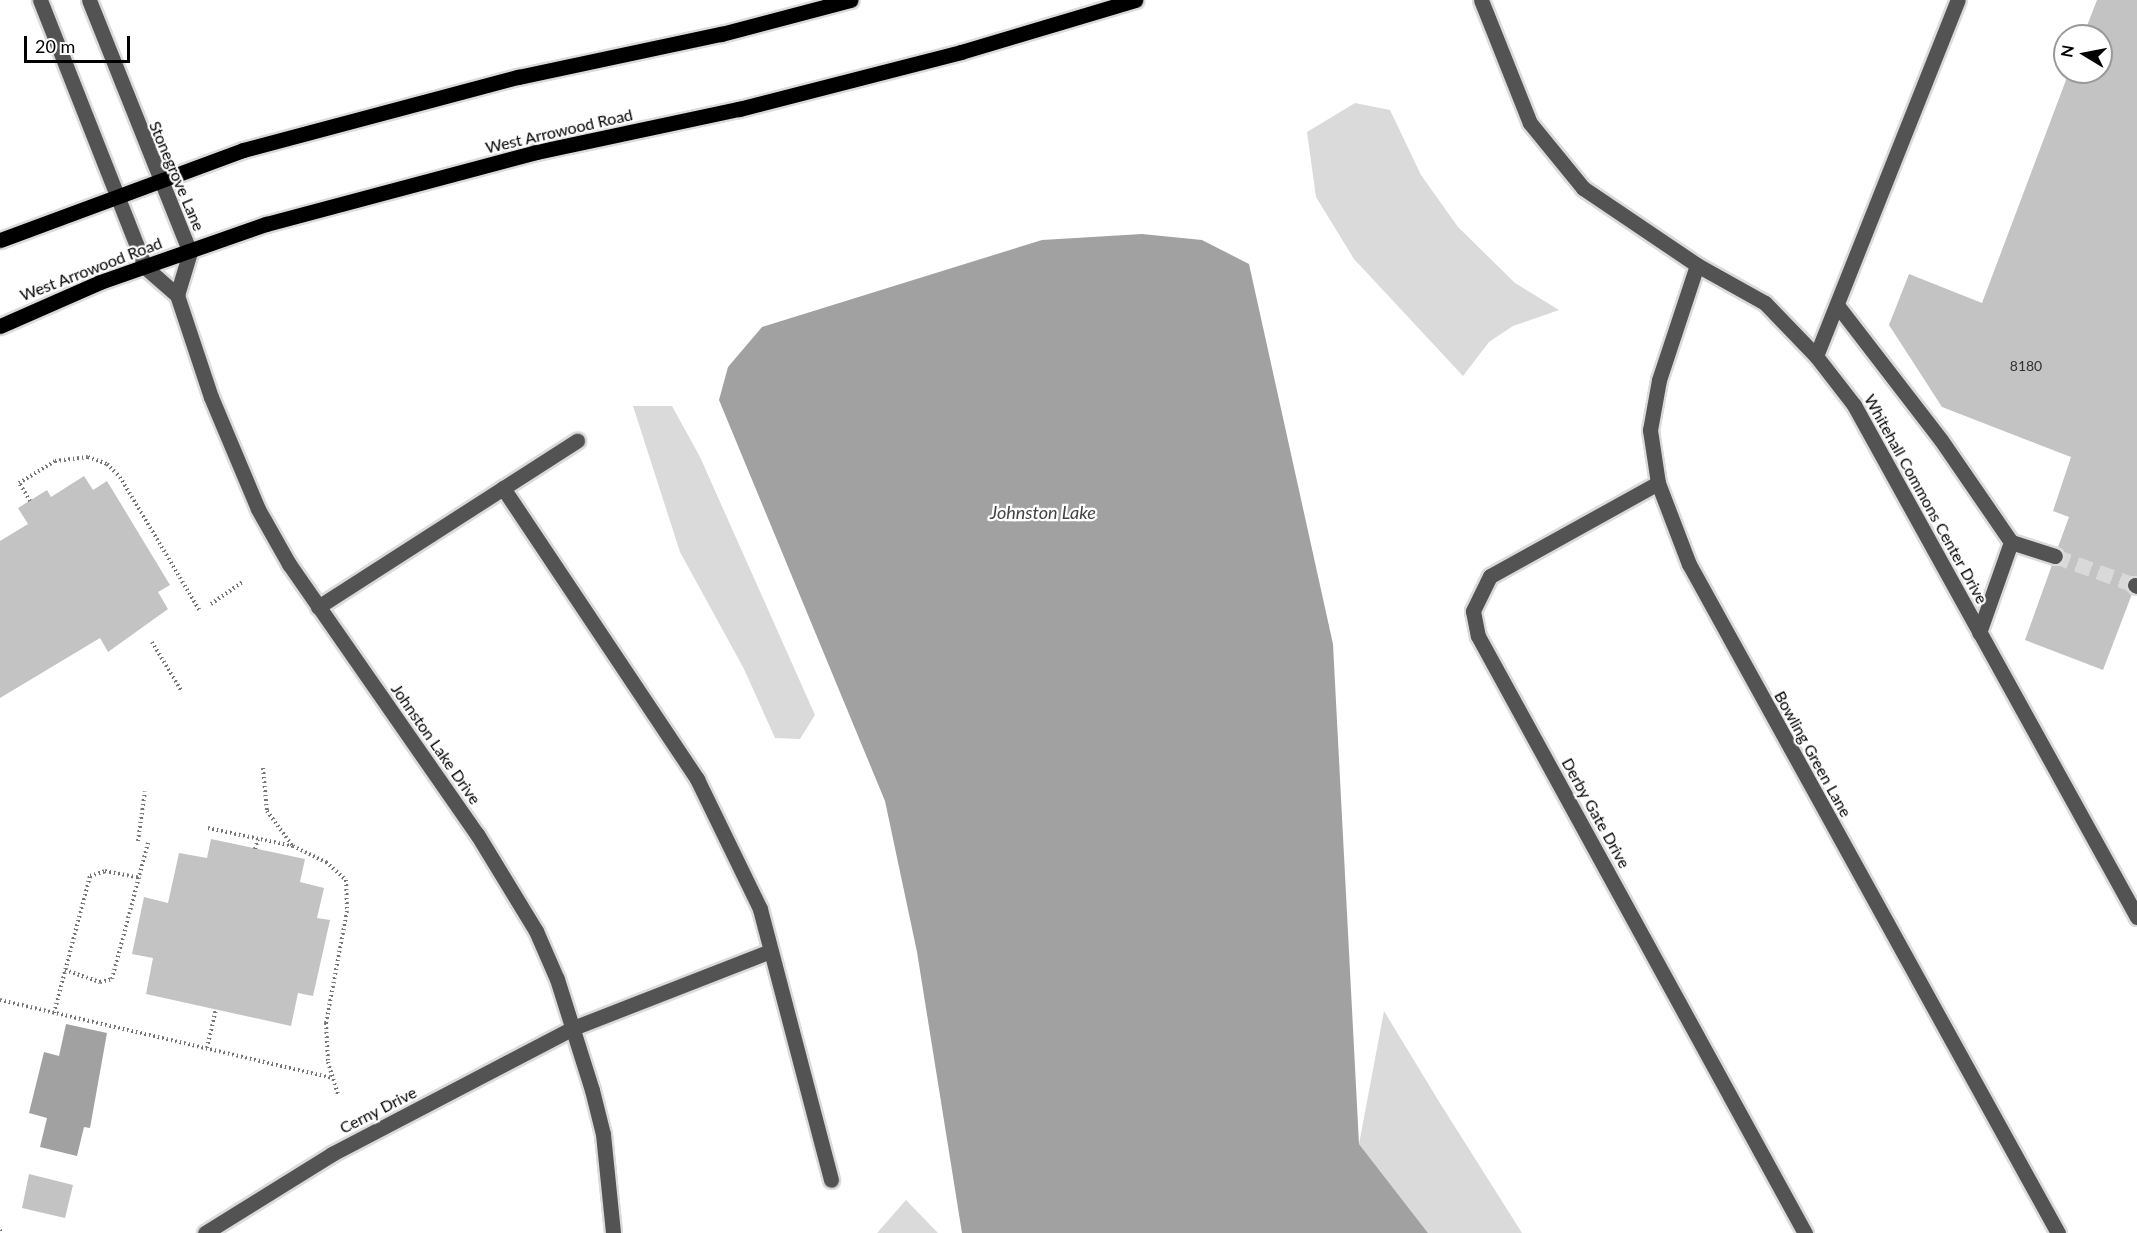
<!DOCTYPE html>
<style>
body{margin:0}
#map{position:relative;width:2137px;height:1233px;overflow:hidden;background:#fff;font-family:Lato,sans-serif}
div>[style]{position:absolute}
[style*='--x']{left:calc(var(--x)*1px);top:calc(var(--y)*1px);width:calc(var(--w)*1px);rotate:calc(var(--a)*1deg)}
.green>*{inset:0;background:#dadada}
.water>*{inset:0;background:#a1a1a1}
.building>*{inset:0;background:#c3c3c3}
.minor-tunnel>*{height:15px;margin-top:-7.5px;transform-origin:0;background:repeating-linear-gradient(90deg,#d9d9d9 0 15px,transparent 0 23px)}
.path>*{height:4px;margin-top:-2px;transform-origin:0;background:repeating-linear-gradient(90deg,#757575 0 1.5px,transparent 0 4.5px)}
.roads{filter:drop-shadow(2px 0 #dbdbdb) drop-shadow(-2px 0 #dbdbdb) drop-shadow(0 2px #dbdbdb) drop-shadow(0 -2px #dbdbdb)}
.minor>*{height:15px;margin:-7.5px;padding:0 7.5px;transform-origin:7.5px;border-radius:7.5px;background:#535353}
.major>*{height:15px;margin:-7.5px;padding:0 7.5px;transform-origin:7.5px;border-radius:7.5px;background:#000}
span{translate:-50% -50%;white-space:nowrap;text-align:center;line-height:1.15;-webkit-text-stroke:4.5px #fff;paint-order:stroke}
.number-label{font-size:14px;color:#313131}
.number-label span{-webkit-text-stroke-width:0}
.street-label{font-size:16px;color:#000}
.water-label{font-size:18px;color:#424242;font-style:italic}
.north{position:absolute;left:2053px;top:24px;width:60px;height:60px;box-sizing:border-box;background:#fff;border:2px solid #999;border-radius:50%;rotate:280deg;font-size:16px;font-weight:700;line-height:24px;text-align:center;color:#000}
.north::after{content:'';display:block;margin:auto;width:21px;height:27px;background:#000;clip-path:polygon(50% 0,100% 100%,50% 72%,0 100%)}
.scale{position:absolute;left:24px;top:36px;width:106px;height:27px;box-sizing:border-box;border:3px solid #000;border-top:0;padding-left:8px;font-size:18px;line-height:21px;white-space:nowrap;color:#000;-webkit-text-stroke:4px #fff;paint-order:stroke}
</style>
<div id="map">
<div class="green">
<div style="clip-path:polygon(1355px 103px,1390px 110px,1421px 175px,1458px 227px,1515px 283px,1559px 310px,1513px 326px,1489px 342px,1463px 376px,1354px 259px,1316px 197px,1307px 132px)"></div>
<div style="clip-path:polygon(633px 406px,672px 406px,700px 457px,815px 715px,800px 739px,775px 738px,744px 669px,680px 552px)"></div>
<div style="clip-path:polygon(1384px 1011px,1438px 1100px,1522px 1233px,1428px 1233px,1359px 1144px)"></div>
<div style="clip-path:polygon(906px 1200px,938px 1233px,877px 1233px)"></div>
</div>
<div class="water">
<div style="clip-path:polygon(1142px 234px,1202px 240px,1249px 264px,1333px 644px,1359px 1144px,1428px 1233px,962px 1233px,917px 952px,885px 801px,719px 400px,728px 367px,762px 327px,1042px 240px)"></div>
<div style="clip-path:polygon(66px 1024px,107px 1033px,90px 1128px,84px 1127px,77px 1156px,40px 1147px,47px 1118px,29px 1113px,44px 1052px,59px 1056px)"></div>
</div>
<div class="building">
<div style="clip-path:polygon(2097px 0,2137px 0,2137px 576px,2126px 581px,2132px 594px,2103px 670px,2025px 640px,2052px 565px,2064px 558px,2058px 547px,2069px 517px,2053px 511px,2071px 457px,1942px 407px,1889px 325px,1909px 274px,1982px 303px,2069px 72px,2101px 72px,2101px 36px,2083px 36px)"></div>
<div style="clip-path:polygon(84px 476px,93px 490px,107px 481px,170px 585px,158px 592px,168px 609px,108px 652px,100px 638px,0 698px,0 541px,28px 524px,18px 508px,47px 490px,51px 497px)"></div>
<div style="clip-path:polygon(211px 839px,305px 859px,300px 882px,324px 888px,317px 918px,330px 920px,313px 996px,298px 993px,291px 1026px,146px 994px,153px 958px,132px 954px,144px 897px,168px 903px,179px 853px,207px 858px)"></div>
<div style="clip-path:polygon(29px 1174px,73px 1185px,65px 1218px,22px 1208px)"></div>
</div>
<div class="minor-tunnel">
<div style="--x:2055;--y:556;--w:85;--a:19.9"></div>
</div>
<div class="path">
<div style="--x:30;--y:501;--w:21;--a:-121"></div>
<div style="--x:19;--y:483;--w:42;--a:-31.4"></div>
<div style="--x:55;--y:461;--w:33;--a:-7"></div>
<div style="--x:88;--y:457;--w:20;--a:20"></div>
<div style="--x:107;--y:464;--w:18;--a:45"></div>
<div style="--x:120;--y:477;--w:156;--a:59.2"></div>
<div style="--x:211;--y:604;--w:39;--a:-35"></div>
<div style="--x:152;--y:642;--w:58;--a:59"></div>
<div style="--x:263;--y:768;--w:43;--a:84.7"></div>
<div style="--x:267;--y:811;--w:42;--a:53.7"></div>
<div style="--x:208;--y:828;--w:87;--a:12"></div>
<div style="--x:293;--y:846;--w:37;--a:26"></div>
<div style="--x:326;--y:862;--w:27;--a:42"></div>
<div style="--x:346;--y:880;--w:31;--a:88"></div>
<div style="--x:347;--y:911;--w:114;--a:100.6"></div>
<div style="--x:326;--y:1023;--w:39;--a:87"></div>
<div style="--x:328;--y:1062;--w:34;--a:73"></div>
<div style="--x:138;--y:841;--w:50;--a:-82"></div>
<div style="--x:255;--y:849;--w:10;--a:-73"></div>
<div style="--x:65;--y:970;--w:37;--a:19"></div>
<div style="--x:100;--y:982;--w:12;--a:-14"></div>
<div style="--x:112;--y:979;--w:141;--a:-75.2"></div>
<div style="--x:0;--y:1000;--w:341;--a:13.2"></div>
<div style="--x:54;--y:1013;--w:142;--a:-75.3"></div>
<div style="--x:90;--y:876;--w:16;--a:-18"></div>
<div style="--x:105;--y:871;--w:36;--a:11"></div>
<div style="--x:207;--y:1048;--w:40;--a:-77"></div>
<div style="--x:0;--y:1230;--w:4;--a:56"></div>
</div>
<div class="roads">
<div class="minor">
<div style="--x:40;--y:0;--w:287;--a:68.5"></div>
<div style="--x:145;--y:267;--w:43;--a:41.2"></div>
<div style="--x:89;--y:0;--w:271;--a:68.2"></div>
<div style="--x:190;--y:252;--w:45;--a:106.8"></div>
<div style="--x:1481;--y:0;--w:132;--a:68.3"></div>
<div style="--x:1530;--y:123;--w:84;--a:50.8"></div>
<div style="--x:1583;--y:188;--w:138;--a:34"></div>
<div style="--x:1697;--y:265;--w:78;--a:29.2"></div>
<div style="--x:1765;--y:303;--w:74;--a:46.1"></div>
<div style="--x:1816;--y:356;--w:62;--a:52.2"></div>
<div style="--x:1854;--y:405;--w:585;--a:61.07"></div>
<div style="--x:1697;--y:265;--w:121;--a:108.3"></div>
<div style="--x:1659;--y:380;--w:51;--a:100.2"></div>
<div style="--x:1650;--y:430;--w:54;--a:81.4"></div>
<div style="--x:1658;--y:483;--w:87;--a:69.1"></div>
<div style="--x:1689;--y:564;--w:764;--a:61.12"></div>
<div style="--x:177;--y:295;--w:108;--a:71.6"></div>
<div style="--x:211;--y:397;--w:121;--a:67.2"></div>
<div style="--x:258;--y:509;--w:63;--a:60.6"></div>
<div style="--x:289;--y:564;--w:329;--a:55.2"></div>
<div style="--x:477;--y:834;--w:114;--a:58.7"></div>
<div style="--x:536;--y:931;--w:52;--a:66.4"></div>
<div style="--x:557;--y:979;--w:116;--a:72.5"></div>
<div style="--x:592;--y:1090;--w:45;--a:76"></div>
<div style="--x:603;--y:1134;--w:100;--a:84.2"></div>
<div style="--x:1837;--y:305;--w:170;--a:52.4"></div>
<div style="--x:1941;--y:440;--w:124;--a:55.5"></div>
<div style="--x:2011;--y:542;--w:96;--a:109.4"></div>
<div style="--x:1816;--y:356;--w:383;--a:-68.3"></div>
<div style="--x:1658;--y:483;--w:192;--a:151"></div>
<div style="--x:1490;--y:576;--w:39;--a:116"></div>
<div style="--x:1473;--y:611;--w:25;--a:79"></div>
<div style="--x:1478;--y:636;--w:681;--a:61.29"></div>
<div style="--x:503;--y:488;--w:350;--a:56.3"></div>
<div style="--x:697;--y:779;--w:144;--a:64.1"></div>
<div style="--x:760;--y:909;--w:280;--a:75.3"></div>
<div style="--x:2011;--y:542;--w:46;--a:17.7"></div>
<div style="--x:2135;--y:585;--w:2;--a:27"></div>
<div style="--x:318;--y:607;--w:308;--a:-32.7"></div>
<div style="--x:205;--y:1233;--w:150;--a:-31.9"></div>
<div style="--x:332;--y:1154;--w:272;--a:-27.6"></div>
<div style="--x:573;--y:1028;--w:212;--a:-21.3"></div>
</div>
<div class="major">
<div style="--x:0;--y:240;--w:259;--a:-20.3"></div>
<div style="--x:243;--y:150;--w:285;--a:-14.9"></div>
<div style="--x:518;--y:77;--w:208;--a:-12"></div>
<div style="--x:721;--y:34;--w:134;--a:-14.7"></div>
<div style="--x:0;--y:326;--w:109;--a:-23.7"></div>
<div style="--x:100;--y:282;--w:176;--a:-19.3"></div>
<div style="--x:266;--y:224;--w:279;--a:-14.9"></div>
<div style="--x:536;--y:152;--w:208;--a:-12"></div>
<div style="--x:739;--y:109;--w:229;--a:-14.4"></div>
<div style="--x:961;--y:52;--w:182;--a:-16.6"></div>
</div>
</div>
<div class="number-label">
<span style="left:2026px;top:366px">8180</span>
</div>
<div class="street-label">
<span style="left:559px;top:131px;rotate:-13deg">West Arrowood Road</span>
<span style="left:177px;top:176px;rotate:67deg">Stonegrove Lane</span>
<span style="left:91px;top:269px;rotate:-21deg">West Arrowood Road</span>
<span style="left:1926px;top:499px;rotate:61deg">Whitehall Commons Center Drive</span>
<span style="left:436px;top:744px;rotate:55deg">Johnston Lake Drive</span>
<span style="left:1813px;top:754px;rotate:61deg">Bowling Green Lane</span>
<span style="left:1596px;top:813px;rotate:61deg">Derby Gate Drive</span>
<span style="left:378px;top:1110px;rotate:-27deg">Cerny Drive</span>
</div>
<div class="water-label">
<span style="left:1043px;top:512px">Johnston Lake</span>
</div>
<div class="north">N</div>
<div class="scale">20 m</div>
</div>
